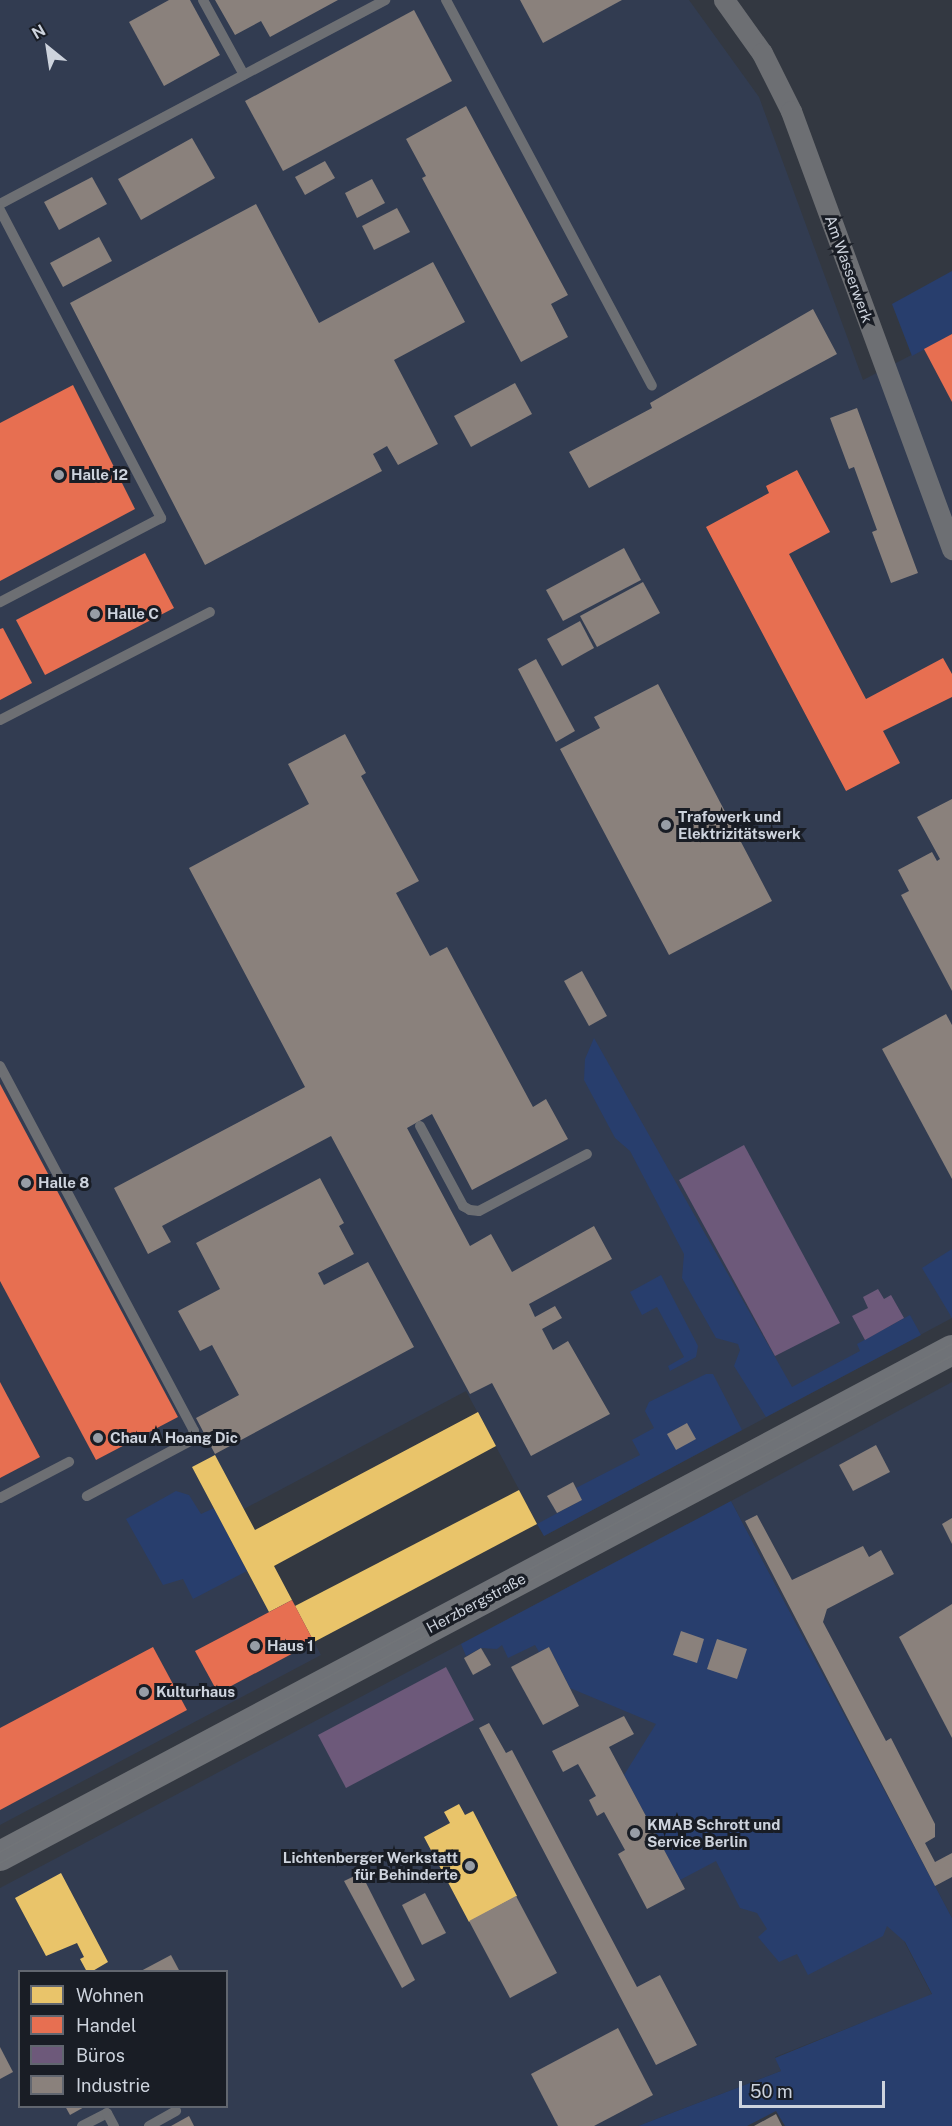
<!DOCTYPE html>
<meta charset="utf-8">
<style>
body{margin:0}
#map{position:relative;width:952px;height:2126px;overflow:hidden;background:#333841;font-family:"Public Sans",sans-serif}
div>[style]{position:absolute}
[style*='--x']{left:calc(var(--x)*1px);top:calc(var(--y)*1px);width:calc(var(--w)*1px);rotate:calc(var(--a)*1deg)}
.built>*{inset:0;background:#323c51}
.green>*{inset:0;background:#283e6d}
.homes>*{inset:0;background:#e9c46a}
.shops>*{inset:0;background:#e76f51}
.offices>*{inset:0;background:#6d597a}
.industry>*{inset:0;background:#8a817c}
.lane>*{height:10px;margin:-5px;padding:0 5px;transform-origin:5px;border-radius:5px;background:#6d6f73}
.street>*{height:21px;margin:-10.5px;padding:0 10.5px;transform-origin:10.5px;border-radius:10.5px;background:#6d6f73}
.secondary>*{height:30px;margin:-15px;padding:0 15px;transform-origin:15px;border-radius:15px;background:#6f7277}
.tram>*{height:1.5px;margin:-0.75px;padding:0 0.75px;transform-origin:0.75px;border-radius:0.75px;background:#717478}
.dots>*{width:16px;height:16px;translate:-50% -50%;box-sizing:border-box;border:3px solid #191d25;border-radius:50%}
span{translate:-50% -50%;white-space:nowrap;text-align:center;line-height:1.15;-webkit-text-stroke:6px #191d25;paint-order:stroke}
.street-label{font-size:15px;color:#cdd3dd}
.poi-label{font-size:15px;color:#cdd3dd;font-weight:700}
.left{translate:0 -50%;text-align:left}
.right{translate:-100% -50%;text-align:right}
.legend{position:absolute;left:18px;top:1970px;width:210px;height:138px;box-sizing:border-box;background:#191d25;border:2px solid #61666f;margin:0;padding:8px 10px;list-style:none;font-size:18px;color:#cdd3dd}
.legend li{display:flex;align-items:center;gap:12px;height:30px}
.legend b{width:30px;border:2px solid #61666f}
.north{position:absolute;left:18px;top:18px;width:60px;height:60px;-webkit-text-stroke:4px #191d25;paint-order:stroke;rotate:330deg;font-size:16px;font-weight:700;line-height:24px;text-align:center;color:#cdd3dd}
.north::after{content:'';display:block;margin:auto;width:21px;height:27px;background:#cdd3dd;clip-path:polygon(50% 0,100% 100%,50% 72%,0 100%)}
.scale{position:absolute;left:739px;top:2081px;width:146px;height:27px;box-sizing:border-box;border:3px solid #cdd3dd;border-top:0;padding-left:8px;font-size:18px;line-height:21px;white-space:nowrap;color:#cdd3dd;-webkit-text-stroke:4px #191d25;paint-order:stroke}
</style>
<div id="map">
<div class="built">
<div style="clip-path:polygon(0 0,689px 0,759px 97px,863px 380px,952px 334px,952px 1318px,544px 1536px,466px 1391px,244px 1509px,321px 1655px,0 1825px)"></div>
<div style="clip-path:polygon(952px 1382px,952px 1918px,731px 1501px)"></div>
<div style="clip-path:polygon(evenodd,687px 1524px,932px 1995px,775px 2057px,781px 2071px,638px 2126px,0 2126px,0 1888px,687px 1524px,20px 1972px,226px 1972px,226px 2106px,20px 2106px,20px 1972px)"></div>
</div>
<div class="green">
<div style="clip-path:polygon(952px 271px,952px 334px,912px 356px,892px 304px)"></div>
<div style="clip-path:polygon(594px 1038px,792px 1387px,860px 1351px,857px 1344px,910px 1315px,921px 1335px,766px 1417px,734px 1366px,740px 1350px,738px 1344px,716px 1338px,682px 1278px,684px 1254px,630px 1151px,615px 1138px,584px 1080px,585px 1059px)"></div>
<div style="clip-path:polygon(952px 1249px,952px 1318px,922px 1268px)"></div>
<div style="clip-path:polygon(661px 1275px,698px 1346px,696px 1357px,670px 1371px,668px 1366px,684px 1357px,657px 1307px,642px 1315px,630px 1292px)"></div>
<div style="clip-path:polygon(706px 1374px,713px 1374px,742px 1430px,544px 1536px,537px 1524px,582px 1500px,576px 1488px,640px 1455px,632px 1440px,654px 1428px,645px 1411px,649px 1402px)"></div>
<div style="clip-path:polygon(176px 1491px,189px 1495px,201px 1514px,214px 1508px,247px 1571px,193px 1599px,183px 1579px,163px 1585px,126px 1519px)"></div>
<div style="clip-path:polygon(731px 1501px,952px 1918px,952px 2126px,785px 2126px,776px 2111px,747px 2126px,638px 2126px,781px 2071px,775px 2058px,932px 1994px,905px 1942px,887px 1926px,883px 1936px,808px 1975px,797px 1954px,779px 1962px,758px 1937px,767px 1929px,757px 1913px,740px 1908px,716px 1861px,680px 1880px,624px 1775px,656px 1724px,570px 1688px,549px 1647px,539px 1652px,535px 1645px,508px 1658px,502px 1645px,497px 1649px,481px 1648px,466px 1656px,461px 1644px)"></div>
</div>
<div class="homes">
<div style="clip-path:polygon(478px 1412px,496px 1446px,274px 1566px,292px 1600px,269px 1612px,192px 1467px,215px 1455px,255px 1530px)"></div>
<div style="clip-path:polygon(519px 1490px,537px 1524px,314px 1642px,295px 1606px)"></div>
<div style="clip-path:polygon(459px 1804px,465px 1815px,473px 1811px,517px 1896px,469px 1922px,424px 1837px,450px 1823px,444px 1812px)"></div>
<div style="clip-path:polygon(61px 1873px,108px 1962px,91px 1972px,87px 1972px,80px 1959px,84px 1957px,77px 1943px,46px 1956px,15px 1898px)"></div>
</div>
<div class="shops">
<div style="clip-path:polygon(952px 334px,952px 402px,924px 349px)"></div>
<div style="clip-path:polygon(73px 385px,135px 509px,0 581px,0 423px)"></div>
<div style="clip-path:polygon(797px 470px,830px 532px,789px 554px,866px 699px,943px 658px,952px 674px,952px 697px,883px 731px,900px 763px,846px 791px,706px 527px,769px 493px,766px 486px)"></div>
<div style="clip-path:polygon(145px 553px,174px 608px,45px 675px,16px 620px)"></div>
<div style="clip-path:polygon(3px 628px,32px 683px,0 700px,0 629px)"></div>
<div style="clip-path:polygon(0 1084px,178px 1417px,96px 1460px,0 1281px)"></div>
<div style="clip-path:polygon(0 1382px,40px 1457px,0 1478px)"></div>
<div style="clip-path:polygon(292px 1600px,314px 1642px,218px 1693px,195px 1651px)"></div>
<div style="clip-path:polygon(153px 1647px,187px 1710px,0 1810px,0 1728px)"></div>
</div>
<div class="offices">
<div style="clip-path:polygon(744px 1145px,840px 1323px,775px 1356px,679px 1180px)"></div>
<div style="clip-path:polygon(878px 1289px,884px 1299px,891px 1295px,904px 1318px,865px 1340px,852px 1316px,868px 1308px,863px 1297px)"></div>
<div style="clip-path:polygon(446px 1667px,474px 1720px,346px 1788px,318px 1735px)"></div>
</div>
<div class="industry">
<div style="clip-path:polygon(169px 0,190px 0,220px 55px,164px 86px,129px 22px)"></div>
<div style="clip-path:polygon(215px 0,338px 0,270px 37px,261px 21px,235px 35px)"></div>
<div style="clip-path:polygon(520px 0,622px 0,543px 43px)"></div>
<div style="clip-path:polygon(414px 10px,452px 81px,283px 171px,245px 101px)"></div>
<div style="clip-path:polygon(466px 106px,568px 295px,551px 304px,568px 337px,521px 362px,422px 178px,426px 176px,406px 139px)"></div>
<div style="clip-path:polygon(192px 138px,215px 178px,141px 220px,118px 179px)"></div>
<div style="clip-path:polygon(325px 161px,335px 178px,305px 195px,295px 177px)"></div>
<div style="clip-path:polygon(92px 177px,107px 204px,59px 230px,44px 202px)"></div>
<div style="clip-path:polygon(372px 179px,385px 203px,357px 218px,345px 193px)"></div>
<div style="clip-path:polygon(256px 204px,319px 323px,433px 262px,465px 322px,394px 360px,438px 444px,398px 465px,387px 446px,373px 454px,382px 471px,205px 565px,70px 303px)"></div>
<div style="clip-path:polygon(397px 208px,410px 232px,374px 250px,362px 226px)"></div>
<div style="clip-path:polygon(99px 237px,112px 261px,63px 287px,50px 263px)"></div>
<div style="clip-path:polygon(813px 309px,837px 354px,589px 488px,569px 452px,652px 408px,650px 403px)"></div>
<div style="clip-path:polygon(515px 383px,532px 414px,471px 447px,454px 416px)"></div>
<div style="clip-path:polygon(857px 408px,918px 573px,891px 583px,872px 532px,877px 530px,854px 467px,849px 469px,830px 418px)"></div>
<div style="clip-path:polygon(624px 548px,641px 580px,563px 621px,546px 590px)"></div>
<div style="clip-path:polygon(643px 582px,660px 613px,597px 647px,580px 616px)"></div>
<div style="clip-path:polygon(580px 621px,594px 648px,562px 666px,547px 639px)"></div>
<div style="clip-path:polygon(536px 659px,575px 731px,556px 742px,518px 669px)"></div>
<div style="clip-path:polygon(658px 684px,772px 901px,669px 955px,560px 749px,600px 728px,594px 717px)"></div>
<div style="clip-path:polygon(345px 734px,366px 773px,361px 776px,419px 881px,396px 893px,430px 956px,447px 947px,533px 1107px,546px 1099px,568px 1139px,472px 1190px,432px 1114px,407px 1128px,470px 1246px,491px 1234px,512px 1272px,594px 1226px,612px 1259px,529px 1304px,535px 1317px,555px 1306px,562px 1318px,542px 1329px,553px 1350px,568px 1341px,610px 1414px,531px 1456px,492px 1383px,470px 1394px,331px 1136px,162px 1226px,171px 1242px,148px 1254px,114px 1188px,305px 1087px,189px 868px,309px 804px,288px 764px)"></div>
<div style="clip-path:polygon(952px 799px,952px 991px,901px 895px,909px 891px,898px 870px,932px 852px,937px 861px,940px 859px,917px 817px)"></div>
<div style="clip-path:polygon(582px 971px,607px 1016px,589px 1026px,564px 981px)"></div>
<div style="clip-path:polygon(946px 1014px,952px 1025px,952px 1179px,882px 1049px)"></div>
<div style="clip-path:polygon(320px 1178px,344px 1223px,339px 1226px,354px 1254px,318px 1273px,324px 1285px,368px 1262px,414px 1347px,215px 1454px,196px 1418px,239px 1395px,212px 1345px,200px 1351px,178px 1311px,220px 1289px,196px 1243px)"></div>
<div style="clip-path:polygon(687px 1423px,696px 1439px,676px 1450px,667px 1434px)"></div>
<div style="clip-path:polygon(876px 1445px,890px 1472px,853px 1491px,839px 1465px)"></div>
<div style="clip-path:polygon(573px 1482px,582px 1500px,557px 1513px,547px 1496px)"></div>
<div style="clip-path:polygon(757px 1515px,792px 1580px,863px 1546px,869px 1557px,881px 1550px,894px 1574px,827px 1609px,823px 1622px,886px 1741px,891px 1738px,935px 1824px,935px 1837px,925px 1843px,935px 1862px,952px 1853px,952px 1877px,935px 1886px,745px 1521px)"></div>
<div style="clip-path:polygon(952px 1518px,952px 1544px,942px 1524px)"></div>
<div style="clip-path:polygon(952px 1604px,952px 1738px,899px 1637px)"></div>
<div style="clip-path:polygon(681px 1631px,704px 1639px,697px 1663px,673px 1655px)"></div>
<div style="clip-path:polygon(717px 1639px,747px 1649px,737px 1679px,707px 1669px)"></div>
<div style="clip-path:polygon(549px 1647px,579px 1706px,543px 1725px,511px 1667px)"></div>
<div style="clip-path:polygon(481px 1648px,491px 1665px,473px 1675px,464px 1658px)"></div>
<div style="clip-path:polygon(624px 1716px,634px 1734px,609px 1747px,685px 1889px,647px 1909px,618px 1854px,625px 1850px,604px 1812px,597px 1816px,589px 1800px,596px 1796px,578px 1764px,563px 1772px,552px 1751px)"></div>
<div style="clip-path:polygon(489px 1723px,506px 1753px,512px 1750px,637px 1987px,660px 1975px,697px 2045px,656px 2065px,479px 1728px)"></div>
<div style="clip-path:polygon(361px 1873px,415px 1980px,402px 1988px,344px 1881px)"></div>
<div style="clip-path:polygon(425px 1893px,446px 1933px,422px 1945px,402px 1905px)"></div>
<div style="clip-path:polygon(516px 1896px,557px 1973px,510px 1998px,469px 1921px)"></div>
<div style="clip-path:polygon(171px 1955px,180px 1972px,139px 1972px)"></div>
<div style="clip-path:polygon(618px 2028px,653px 2095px,594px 2126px,558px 2126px,531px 2074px)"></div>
<div style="clip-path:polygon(0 2047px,13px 2072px,0 2079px)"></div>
<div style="clip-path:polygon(65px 2106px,86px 2106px,70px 2115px)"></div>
<div style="clip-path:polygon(776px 2114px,782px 2126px,754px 2126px)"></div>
<div style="clip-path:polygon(189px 2116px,194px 2126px,171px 2126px)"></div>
</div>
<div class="lane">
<div style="--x:203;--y:0;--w:85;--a:61.3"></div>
<div style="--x:446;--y:0;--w:437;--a:61.9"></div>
<div style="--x:0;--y:204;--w:436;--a:-27.9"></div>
<div style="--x:0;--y:210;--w:348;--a:62.4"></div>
<div style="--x:161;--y:518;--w:182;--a:152.4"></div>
<div style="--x:0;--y:720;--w:236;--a:-27.2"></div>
<div style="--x:0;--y:1066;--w:413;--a:62"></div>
<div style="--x:194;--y:1431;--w:11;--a:112"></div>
<div style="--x:190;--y:1441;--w:117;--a:151.9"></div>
<div style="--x:420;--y:1126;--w:91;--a:61.7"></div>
<div style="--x:463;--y:1206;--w:8;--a:30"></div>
<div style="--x:470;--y:1210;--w:9;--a:6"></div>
<div style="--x:479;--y:1211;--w:122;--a:-27.8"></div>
<div style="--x:0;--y:1498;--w:78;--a:-27.6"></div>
<div style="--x:82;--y:2126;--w:28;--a:-27"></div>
<div style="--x:107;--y:2113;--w:15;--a:62"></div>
<div style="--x:149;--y:2126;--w:31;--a:-29"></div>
</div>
<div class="street">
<div style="--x:724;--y:0;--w:65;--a:54.4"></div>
<div style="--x:762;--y:53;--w:65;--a:63.4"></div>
<div style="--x:791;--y:111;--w:467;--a:69.8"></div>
</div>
<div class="secondary">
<div style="--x:0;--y:1856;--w:1078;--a:-27.99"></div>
</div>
<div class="tram">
<div style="--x:0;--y:1852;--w:1079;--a:-28.08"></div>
<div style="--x:0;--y:1863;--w:1079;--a:-28.04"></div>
</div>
<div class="dots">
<div style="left:59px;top:475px;background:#979da6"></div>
<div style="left:95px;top:614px;background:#979da6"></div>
<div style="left:666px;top:825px;background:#979da6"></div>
<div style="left:26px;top:1183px;background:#979da6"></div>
<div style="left:98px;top:1438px;background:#979da6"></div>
<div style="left:255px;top:1646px;background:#979da6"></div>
<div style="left:144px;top:1692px;background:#979da6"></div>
<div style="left:635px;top:1833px;background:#979da6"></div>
<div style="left:470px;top:1866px;background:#979da6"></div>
</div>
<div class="street-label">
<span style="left:849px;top:269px;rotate:70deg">Am Wasserwerk</span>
<span style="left:476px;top:1603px;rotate:-28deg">Herzbergstraße</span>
</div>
<div class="poi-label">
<span class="left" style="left:71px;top:475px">Halle 12</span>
<span class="left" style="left:107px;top:614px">Halle C</span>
<span class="left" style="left:678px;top:825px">Trafowerk und<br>Elektrizitätswerk</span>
<span class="left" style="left:38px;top:1183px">Halle 8</span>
<span class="left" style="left:110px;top:1438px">Chau A Hoang Dic</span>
<span class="left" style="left:267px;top:1646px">Haus 1</span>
<span class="left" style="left:156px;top:1692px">Kulturhaus</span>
<span class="left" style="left:647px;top:1833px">KMAB Schrott und<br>Service Berlin</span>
<span class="right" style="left:458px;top:1866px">Lichtenberger Werkstatt<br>für Behinderte</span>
</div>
<ul class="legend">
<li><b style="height:16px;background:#e9c46a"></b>Wohnen</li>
<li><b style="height:16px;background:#e76f51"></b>Handel</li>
<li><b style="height:16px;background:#6d597a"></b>Büros</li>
<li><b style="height:16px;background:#8a817c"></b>Industrie</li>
</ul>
<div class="north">N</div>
<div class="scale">50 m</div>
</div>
